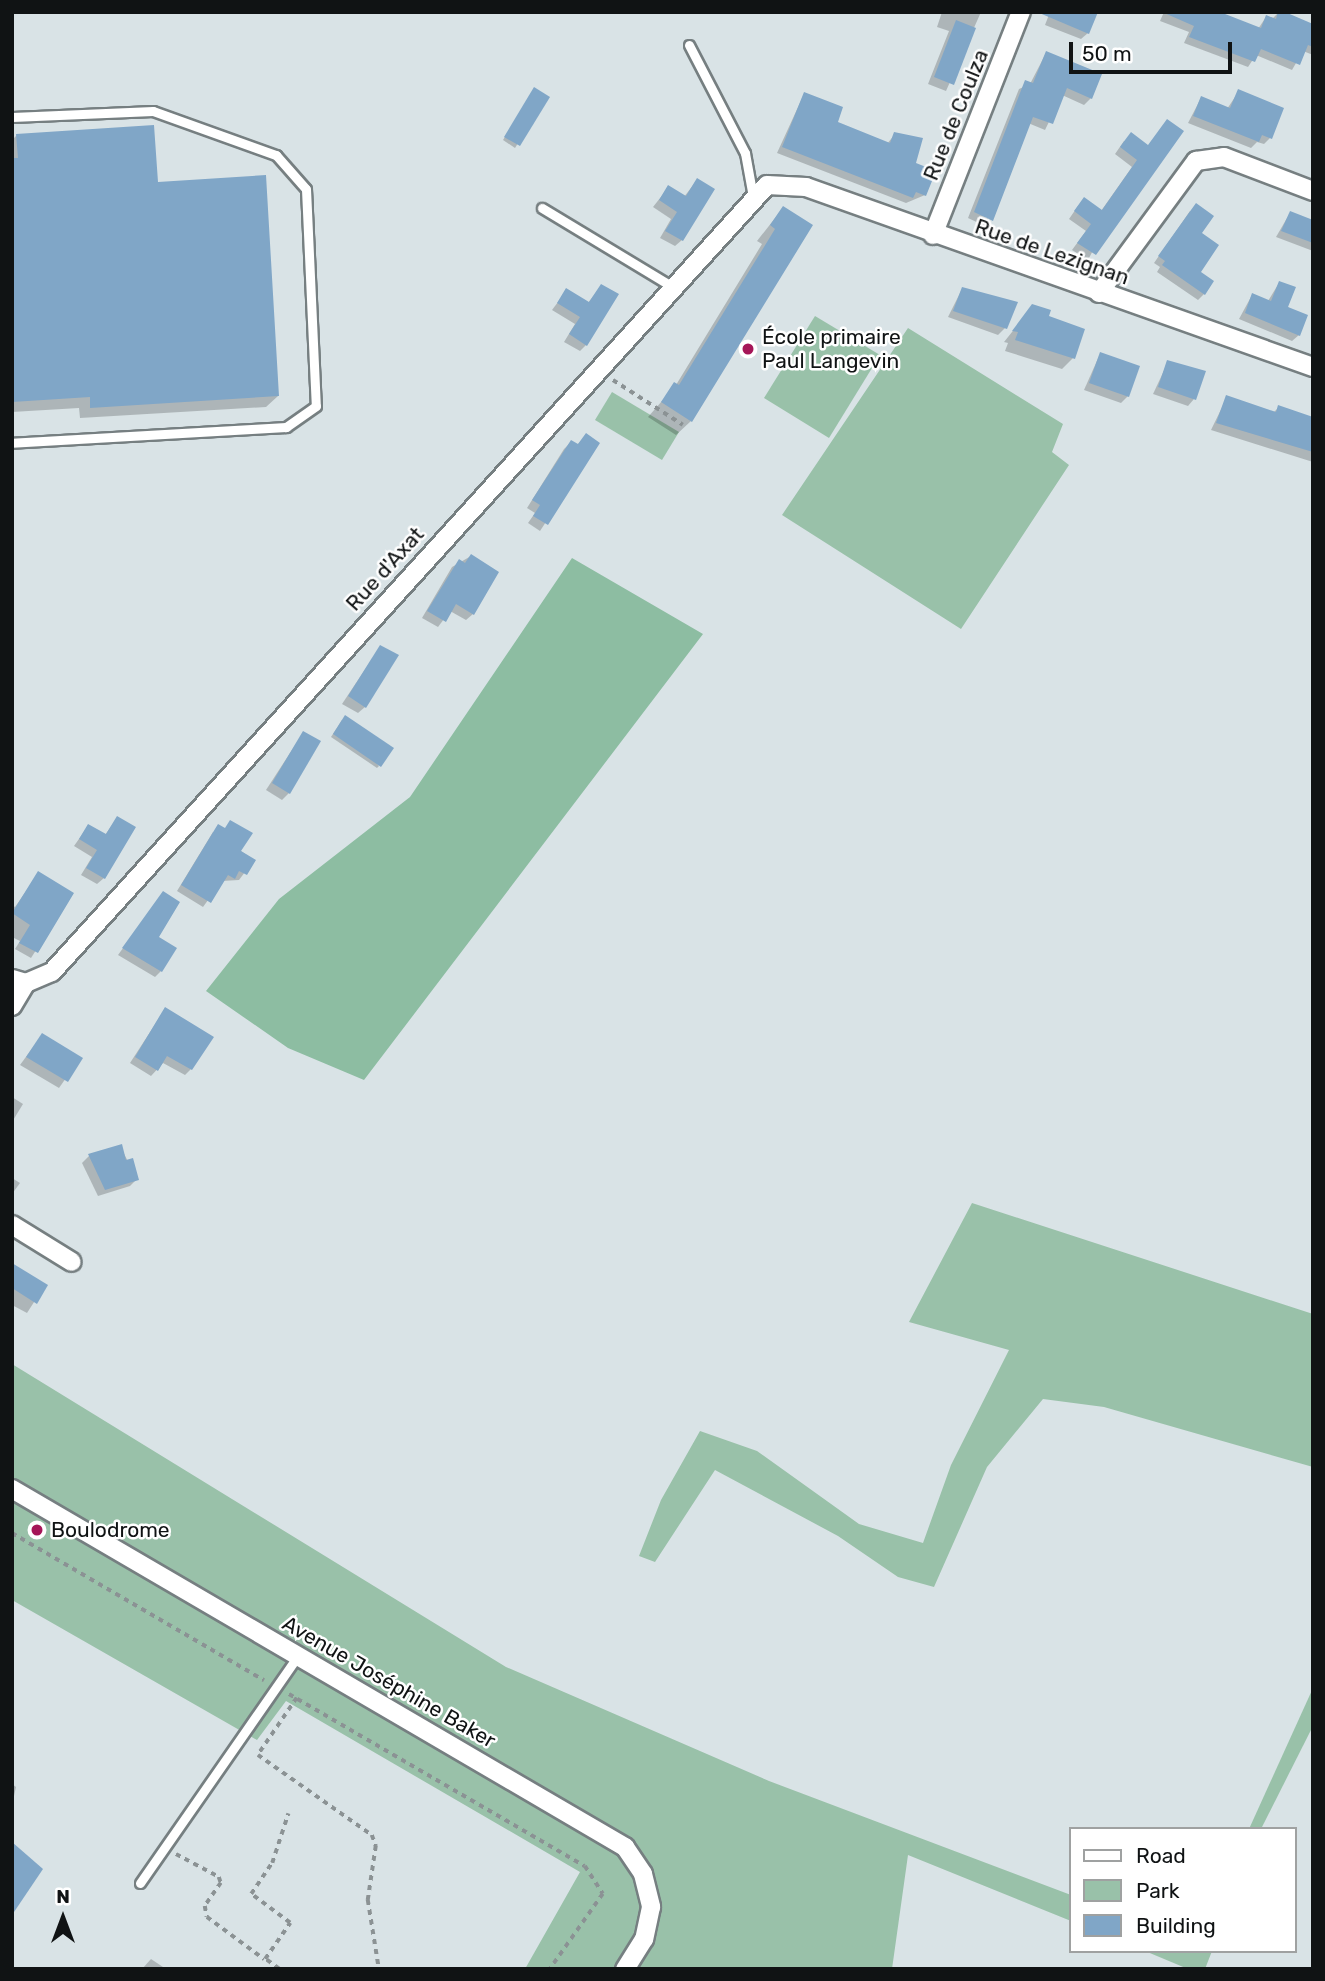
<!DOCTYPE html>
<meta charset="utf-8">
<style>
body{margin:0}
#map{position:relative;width:1325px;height:1981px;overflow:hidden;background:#d9e3e6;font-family:Rubik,sans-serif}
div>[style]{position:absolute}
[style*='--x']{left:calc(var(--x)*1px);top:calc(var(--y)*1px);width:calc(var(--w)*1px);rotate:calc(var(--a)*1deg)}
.green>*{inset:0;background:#99c1a9}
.forest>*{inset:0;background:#8dbda2}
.shadow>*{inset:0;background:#0003}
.building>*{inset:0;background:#80a6c7}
.path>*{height:3.5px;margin-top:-1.75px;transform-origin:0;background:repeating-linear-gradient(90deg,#8b9294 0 5px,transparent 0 10px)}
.roads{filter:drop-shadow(2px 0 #767f81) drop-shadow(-2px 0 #767f81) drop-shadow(0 2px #767f81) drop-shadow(0 -2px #767f81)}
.lane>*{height:9px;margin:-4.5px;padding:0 4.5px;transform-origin:4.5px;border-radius:4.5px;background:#fff}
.street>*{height:18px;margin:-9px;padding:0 9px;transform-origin:9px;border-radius:9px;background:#fff}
.dots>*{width:19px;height:19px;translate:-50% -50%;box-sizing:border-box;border:4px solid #fff;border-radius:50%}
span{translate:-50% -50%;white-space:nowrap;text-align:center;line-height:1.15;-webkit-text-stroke:5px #fff;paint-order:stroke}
.street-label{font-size:21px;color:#101314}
.poi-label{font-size:21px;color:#101314}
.left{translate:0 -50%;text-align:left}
.frame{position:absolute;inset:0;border:14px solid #101314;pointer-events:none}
.legend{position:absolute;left:1069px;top:1827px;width:228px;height:126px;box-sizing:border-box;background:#fff;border:2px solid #9fa1a1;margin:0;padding:9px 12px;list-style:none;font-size:21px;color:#101314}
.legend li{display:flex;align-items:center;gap:14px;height:35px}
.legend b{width:35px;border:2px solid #9fa1a1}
.north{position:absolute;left:28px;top:1883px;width:70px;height:70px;-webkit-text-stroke:5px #fff;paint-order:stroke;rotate:0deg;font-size:19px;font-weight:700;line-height:28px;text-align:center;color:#101314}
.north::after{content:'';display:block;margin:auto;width:24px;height:32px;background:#101314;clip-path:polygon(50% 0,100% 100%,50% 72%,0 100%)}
.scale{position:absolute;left:1069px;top:42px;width:163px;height:32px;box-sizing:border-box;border:4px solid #101314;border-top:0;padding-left:9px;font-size:21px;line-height:24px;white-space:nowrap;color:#101314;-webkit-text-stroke:5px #fff;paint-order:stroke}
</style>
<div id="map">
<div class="green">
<div style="clip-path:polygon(815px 316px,880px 355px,829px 438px,764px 398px)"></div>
<div style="clip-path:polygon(908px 328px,1063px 424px,1052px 452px,1069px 465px,961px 629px,782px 515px)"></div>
<div style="clip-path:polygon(612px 392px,679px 432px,662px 460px,595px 420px)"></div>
<div style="clip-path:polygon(972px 1203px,1313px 1314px,1313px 1467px,1104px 1407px,1043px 1399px,987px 1467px,934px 1587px,898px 1577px,838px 1536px,715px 1470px,655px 1562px,639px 1556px,661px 1500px,700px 1431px,757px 1451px,859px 1524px,923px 1543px,951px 1465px,1009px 1350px,909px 1322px)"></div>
<div style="clip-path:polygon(12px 1364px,506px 1667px,769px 1781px,1071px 1895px,1071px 1921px,908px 1855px,892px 1969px,525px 1969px,580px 1872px,286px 1701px,257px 1740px,12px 1600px)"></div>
<div style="clip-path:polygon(1313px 1688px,1313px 1726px,1261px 1829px,1249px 1829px)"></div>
<div style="clip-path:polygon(1145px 1951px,1212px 1951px,1205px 1969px,1188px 1969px)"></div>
</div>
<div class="forest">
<div style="clip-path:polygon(572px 558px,703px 634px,364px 1080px,288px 1048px,206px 991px,279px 899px,410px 797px)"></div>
</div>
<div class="shadow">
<div style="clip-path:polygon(942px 12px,981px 12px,946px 91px,928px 84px,949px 31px,937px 27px)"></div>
<div style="clip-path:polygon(1050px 12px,1088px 33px,1081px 39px,1045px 25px)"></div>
<div style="clip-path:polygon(1164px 12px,1258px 29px,1266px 17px,1273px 18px,1279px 12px,1313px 25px,1313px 55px,1303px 51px,1292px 70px,1256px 55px,1248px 67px,1184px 43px,1189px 32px,1160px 21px)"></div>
<div style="clip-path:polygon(1046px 53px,1091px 98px,1084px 105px,1062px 95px,1045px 130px,1028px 123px,985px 226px,968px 218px,1019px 89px,1030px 84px)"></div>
<div style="clip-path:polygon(1239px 91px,1270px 138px,1264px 144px,1257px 142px,1251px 148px,1188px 123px,1201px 98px,1227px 109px)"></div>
<div style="clip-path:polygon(532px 92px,547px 97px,515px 148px,503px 140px)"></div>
<div style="clip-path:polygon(804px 94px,835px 123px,887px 144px,895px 134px,913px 164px,925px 195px,906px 203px,777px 153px)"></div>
<div style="clip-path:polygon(17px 135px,156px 184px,278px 396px,266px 407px,80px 418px,79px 408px,12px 412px,12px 140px)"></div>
<div style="clip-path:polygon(1124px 141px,1147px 147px,1088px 260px,1072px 250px,1086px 231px,1069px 219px,1078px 206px,1101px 211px,1113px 194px,1132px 167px,1115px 154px)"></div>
<div style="clip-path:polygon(697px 180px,682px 240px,675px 246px,660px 238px,671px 219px,653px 207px,668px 188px,684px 197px)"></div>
<div style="clip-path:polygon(783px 208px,811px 226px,691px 421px,676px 435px,648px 417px,676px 385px,762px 244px,757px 241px)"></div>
<div style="clip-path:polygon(1190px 211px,1200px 233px,1198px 272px,1204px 294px,1198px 300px,1157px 272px,1160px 267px,1154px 263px)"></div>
<div style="clip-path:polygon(1290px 213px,1313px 222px,1313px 251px,1276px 237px)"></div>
<div style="clip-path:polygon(1279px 283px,1299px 335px,1292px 341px,1239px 319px,1252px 295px,1268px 301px)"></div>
<div style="clip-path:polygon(601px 286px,586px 345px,580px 351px,564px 342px,575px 324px,552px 310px,567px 290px,588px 303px)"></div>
<div style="clip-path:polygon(962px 289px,1005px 328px,998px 335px,948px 317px)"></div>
<div style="clip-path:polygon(1033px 306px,1047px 317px,1073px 358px,1062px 369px,1005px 351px,1008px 343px,1004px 342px)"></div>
<div style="clip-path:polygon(1100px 354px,1128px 396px,1121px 403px,1084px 390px)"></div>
<div style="clip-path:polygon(1168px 362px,1194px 399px,1188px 406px,1153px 394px)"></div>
<div style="clip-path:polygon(1227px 397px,1273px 413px,1279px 407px,1313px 419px,1313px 462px,1211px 430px)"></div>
<div style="clip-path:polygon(586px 436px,598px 443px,540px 531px,528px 523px,535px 513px,527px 508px,564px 449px,571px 442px,577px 445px)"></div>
<div style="clip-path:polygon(471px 556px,473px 614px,466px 620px,450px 611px,438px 627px,422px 618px,452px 567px)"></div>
<div style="clip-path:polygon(380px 647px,365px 707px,358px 713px,342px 704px)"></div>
<div style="clip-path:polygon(342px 720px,379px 766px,377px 768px,331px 737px)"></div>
<div style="clip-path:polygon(303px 733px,289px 793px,282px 800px,266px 790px)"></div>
<div style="clip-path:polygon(117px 818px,104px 878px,97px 884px,81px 875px,92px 857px,74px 846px,88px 826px,105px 835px)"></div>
<div style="clip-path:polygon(213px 832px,254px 860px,239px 880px,222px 881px,203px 907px,177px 891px)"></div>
<div style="clip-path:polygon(38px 874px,72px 894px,31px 958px,15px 949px,20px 941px,12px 937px,12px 905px,15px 907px)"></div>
<div style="clip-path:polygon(163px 893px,156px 937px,161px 971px,155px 977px,118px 955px)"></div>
<div style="clip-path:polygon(165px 1009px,191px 1069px,185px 1075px,163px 1063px,151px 1076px,130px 1063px)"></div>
<div style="clip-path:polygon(42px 1035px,80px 1058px,59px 1088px,20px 1065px)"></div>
<div style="clip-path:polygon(12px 1097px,23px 1104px,12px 1122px)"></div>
<div style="clip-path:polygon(120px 1146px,137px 1179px,130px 1186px,98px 1196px,82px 1163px,89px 1156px)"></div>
<div style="clip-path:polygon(12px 1178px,20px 1183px,12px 1194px)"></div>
<div style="clip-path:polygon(12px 1265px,45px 1285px,27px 1313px,12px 1305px)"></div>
<div style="clip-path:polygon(12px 1784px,16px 1787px,12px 1805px)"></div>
<div style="clip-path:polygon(151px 1959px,166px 1969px,142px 1969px)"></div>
</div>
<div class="building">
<div style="clip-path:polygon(1037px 12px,1098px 12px,1089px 34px)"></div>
<div style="clip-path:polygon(1162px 12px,1220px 12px,1261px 28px,1266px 15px,1276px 19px,1278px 12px,1285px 12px,1313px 24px,1313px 47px,1308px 45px,1300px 65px,1261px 49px,1255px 62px,1189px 37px,1194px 26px)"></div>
<div style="clip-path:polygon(956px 20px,976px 28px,954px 85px,934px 77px)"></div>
<div style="clip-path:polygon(1046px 51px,1102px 74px,1092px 99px,1067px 88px,1053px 124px,1033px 117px,993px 221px,974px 212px,1025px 80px,1033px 83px)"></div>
<div style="clip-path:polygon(534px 87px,550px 97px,520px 146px,504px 137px)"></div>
<div style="clip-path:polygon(1238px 89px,1284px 108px,1272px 139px,1262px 135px,1259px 142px,1193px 116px,1201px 96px,1230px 108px)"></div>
<div style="clip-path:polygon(804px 92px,843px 107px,838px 122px,890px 143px,894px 132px,923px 138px,916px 163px,936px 171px,926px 196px,916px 192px,913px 198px,782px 147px)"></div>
<div style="clip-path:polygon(1167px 119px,1184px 131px,1096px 255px,1077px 243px,1091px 224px,1074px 211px,1084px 197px,1102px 210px,1137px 160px,1120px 147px,1125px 140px,1131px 132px,1148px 145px)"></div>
<div style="clip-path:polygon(154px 125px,158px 182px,266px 175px,279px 396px,90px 408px,90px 397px,12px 402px,12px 158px,18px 158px,16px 134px)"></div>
<div style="clip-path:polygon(697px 178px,715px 189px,683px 241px,665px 231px,677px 212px,659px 200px,668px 185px,686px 196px)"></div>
<div style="clip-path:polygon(1196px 203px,1214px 216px,1202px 233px,1219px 245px,1201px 272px,1214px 281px,1205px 295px,1162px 265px,1165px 261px,1158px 256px)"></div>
<div style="clip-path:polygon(783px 206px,813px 225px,692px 422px,661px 402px,674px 382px,679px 385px,775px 229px,770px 225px)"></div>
<div style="clip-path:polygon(1290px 211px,1313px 220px,1313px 243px,1281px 231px)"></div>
<div style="clip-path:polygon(1279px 281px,1296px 287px,1288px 307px,1308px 315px,1300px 336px,1245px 313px,1252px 293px,1271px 301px)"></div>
<div style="clip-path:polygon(601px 284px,619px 294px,587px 346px,569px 334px,580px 317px,557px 303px,566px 288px,589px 302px)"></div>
<div style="clip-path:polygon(962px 287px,1018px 302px,1007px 329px,953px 311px)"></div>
<div style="clip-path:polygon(1032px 304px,1051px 310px,1049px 316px,1085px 329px,1075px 359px,1015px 340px,1018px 332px,1012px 331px)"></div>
<div style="clip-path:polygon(1100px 352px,1140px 366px,1129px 397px,1089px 383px)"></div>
<div style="clip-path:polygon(1167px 360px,1206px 371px,1196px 400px,1158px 387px)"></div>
<div style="clip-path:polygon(1226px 395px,1276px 412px,1278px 405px,1313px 417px,1313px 452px,1216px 423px)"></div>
<div style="clip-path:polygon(586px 433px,600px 443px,548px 525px,533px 516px,540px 505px,532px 500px,571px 440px,578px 444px)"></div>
<div style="clip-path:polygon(471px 554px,499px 572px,474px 615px,456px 604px,446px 622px,427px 611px,459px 559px,465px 563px)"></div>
<div style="clip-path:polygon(380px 645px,399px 655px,366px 708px,348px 696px)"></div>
<div style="clip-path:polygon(345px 715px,394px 748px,381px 767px,333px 734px)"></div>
<div style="clip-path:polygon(303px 731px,321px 741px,290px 794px,272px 783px)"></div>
<div style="clip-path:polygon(117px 816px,136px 827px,105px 879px,86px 868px,97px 850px,79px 839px,88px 824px,106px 834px)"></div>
<div style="clip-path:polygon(230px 820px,253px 833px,241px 851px,256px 860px,247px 875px,239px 871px,235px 879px,228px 875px,211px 903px,181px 885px,218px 824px,225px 828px)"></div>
<div style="clip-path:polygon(38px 871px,74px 893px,38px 953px,19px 943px,30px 925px,12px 913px)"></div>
<div style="clip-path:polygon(163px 891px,180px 902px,159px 937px,177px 948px,162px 972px,122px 948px)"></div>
<div style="clip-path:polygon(165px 1007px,214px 1037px,192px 1070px,167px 1056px,158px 1071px,135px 1057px)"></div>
<div style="clip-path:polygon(42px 1033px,83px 1058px,68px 1082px,26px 1057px)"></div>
<div style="clip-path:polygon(122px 1144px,126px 1160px,133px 1158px,139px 1180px,105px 1190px,88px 1154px)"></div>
<div style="clip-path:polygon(12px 1263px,48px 1285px,37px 1304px,12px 1288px)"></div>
<div style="clip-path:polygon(12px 1842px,43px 1869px,12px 1915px)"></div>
</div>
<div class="path">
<div style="--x:613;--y:380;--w:83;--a:32.7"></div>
<div style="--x:12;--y:1533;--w:292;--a:30.3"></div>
<div style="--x:289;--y:1694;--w:342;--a:30.2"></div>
<div style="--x:585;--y:1866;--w:33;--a:57"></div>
<div style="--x:603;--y:1894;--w:92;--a:125.2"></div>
<div style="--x:297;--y:1698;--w:69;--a:124.4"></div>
<div style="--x:258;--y:1755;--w:139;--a:35.1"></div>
<div style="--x:372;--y:1835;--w:12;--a:70"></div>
<div style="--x:376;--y:1846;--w:55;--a:98.4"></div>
<div style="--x:368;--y:1900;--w:70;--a:80.9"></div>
<div style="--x:176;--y:1854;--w:49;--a:28.1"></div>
<div style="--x:219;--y:1877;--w:6;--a:72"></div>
<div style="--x:221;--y:1883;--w:28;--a:125"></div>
<div style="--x:205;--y:1906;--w:11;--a:80"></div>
<div style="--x:207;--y:1917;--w:71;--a:36.4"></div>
<div style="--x:279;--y:1969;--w:17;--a:-144"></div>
<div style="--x:265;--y:1959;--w:44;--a:-55.2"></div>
<div style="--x:290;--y:1923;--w:49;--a:-143.4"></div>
<div style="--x:251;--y:1894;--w:37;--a:-56"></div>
<div style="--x:272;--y:1863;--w:52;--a:-71.9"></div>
</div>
<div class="roads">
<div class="lane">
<div style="--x:689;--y:45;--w:122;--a:62.6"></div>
<div style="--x:745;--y:153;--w:45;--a:79.7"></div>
<div style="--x:12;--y:117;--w:141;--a:-2.4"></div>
<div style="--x:153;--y:111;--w:131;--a:19.7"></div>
<div style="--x:276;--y:155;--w:45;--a:48.6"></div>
<div style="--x:306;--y:189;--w:217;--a:87.4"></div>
<div style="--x:316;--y:406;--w:37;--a:145"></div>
<div style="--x:286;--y:427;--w:274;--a:176.7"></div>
<div style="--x:542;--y:208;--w:153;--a:31.1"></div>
<div style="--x:140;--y:1883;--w:277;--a:-55.2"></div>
</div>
<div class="street">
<div style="--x:933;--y:235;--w:240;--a:-68.5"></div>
<div style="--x:1099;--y:293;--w:164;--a:-53.7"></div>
<div style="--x:1196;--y:161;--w:28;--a:-8"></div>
<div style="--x:1224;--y:157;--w:95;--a:20.9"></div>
<div style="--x:12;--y:979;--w:15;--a:16"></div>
<div style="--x:26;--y:983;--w:28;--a:-23"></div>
<div style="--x:52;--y:972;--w:1063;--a:-47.74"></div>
<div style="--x:767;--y:185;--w:39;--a:3"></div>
<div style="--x:806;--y:187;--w:538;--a:19.55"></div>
<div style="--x:12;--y:1006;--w:27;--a:-59"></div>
<div style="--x:12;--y:1225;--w:70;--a:31.7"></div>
<div style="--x:12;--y:1489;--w:710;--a:30.29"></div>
<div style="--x:625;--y:1847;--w:32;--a:56"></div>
<div style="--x:643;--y:1874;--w:34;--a:76"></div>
<div style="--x:651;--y:1907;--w:33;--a:102"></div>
<div style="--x:644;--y:1939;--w:36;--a:122"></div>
</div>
</div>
<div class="dots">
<div style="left:748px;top:349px;background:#a51658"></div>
<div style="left:37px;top:1530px;background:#a51658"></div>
</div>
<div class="street-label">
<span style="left:956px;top:115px;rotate:-68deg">Rue de Coulza</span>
<span style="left:1052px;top:252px;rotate:19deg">Rue de Lezignan</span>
<span style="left:385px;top:569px;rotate:-48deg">Rue d'Axat</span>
<span style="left:389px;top:1682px;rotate:30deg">Avenue Joséphine Baker</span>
</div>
<div class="poi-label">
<span class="left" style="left:762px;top:349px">École primaire<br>Paul Langevin</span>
<span class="left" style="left:51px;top:1530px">Boulodrome</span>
</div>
<div class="frame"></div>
<ul class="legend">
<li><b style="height:9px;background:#fff"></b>Road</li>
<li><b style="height:19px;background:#99c1a9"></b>Park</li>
<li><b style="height:19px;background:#80a6c7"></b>Building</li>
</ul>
<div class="north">N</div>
<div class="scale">50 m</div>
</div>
